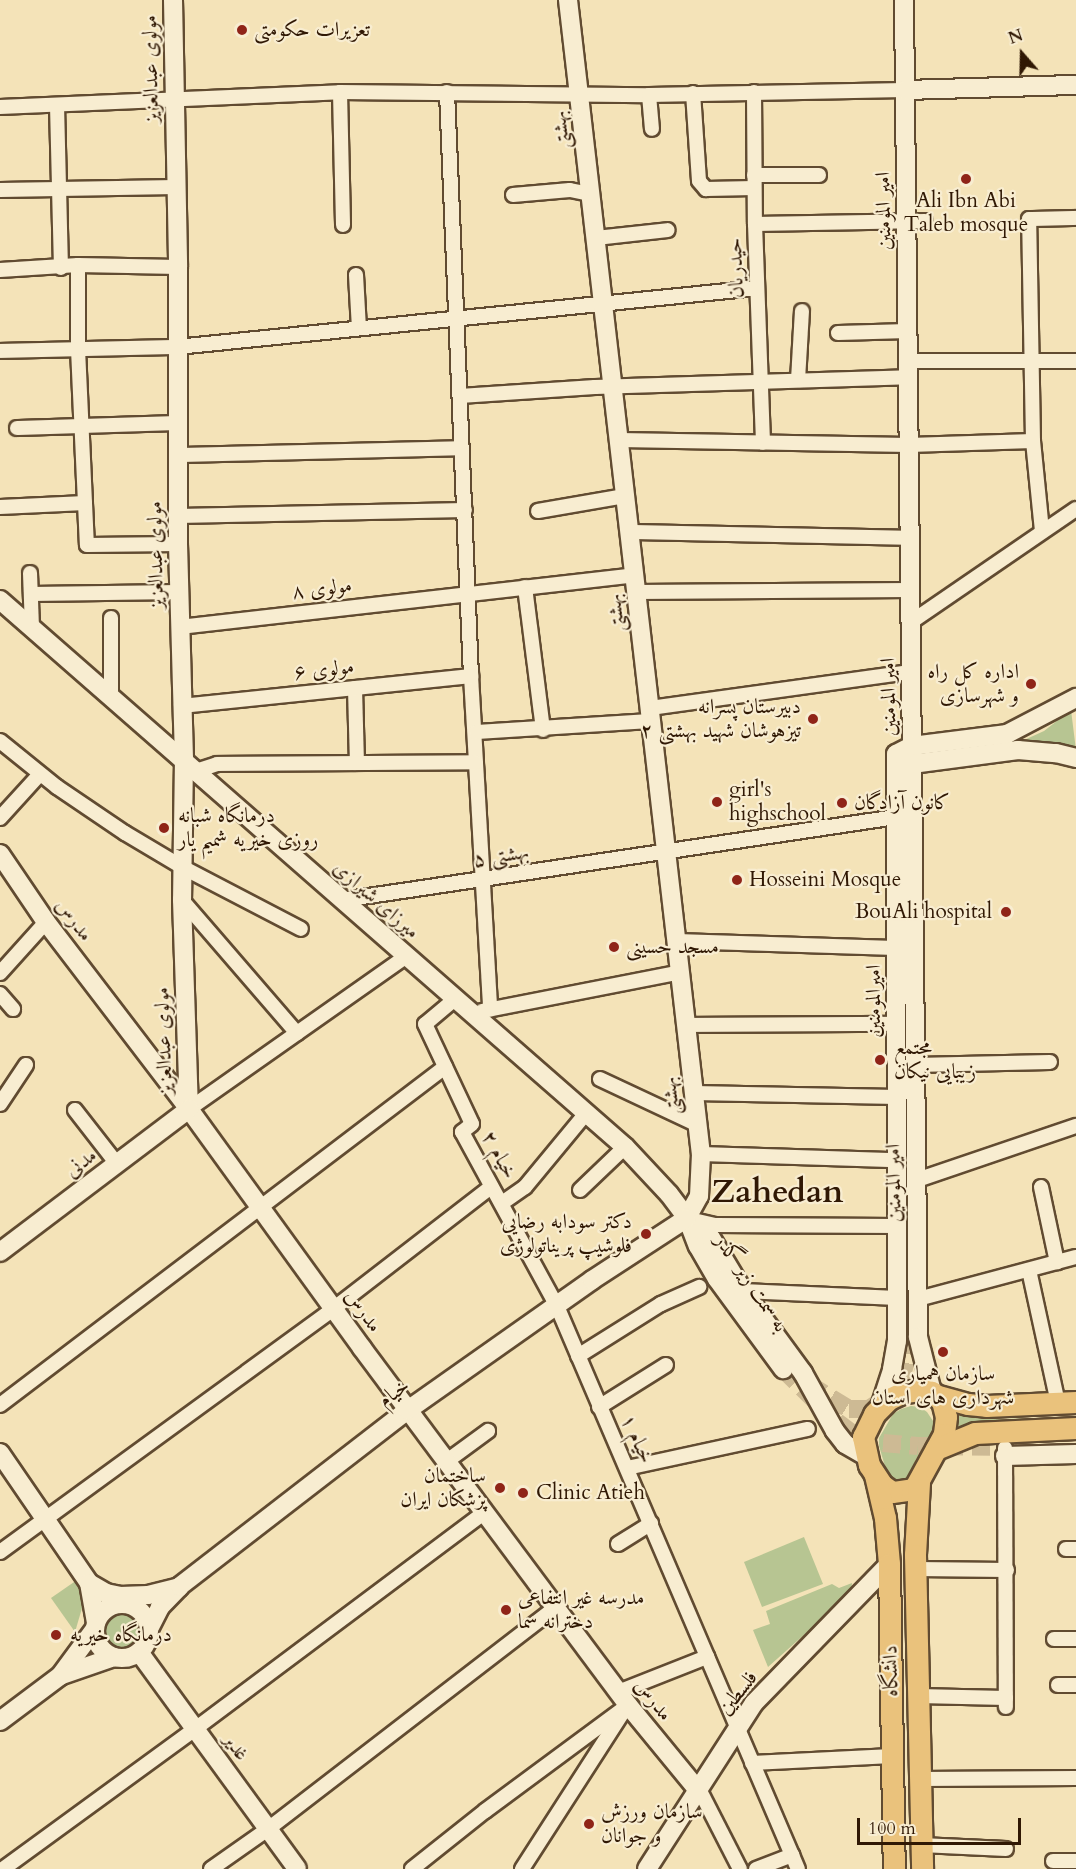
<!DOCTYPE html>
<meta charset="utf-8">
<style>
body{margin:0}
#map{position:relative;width:1076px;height:1869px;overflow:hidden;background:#f4e3b8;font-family:Cardo,Amiri,serif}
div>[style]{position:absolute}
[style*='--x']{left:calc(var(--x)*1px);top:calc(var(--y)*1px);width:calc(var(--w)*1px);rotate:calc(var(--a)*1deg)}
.green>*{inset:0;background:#b7c592}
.round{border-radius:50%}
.secondary-tunnel>*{height:18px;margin-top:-9px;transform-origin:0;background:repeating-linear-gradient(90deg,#cdba94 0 18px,transparent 0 27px)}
.roads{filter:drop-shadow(2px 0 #614b31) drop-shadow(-2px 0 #614b31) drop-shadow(0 2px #614b31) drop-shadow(0 -2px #614b31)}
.street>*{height:14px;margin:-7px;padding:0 7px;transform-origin:7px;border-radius:7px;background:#f8edd1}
.secondary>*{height:18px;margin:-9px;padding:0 9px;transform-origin:9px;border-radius:9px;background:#f8edd1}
.secondary>.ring{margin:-9px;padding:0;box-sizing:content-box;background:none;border:18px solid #f8edd1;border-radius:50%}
.primary>*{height:21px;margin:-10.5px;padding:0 10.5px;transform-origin:10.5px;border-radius:10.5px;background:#eac27c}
.dots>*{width:16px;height:16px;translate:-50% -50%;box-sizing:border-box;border:3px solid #f8edd1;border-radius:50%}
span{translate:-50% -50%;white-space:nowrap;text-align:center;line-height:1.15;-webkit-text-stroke:4.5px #f8edd1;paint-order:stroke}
.poi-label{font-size:21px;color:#301804}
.left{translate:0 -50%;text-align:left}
.right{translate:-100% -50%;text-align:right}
.street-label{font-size:21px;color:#301804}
.town-label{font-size:33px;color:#301804;font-weight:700}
.north{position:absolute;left:992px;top:24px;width:60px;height:60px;-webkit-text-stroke:4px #f8edd1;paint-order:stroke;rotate:340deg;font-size:16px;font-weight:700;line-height:24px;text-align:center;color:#301804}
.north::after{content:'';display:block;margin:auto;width:21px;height:27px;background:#301804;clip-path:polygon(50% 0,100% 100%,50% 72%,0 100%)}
.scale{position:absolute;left:857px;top:1818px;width:164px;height:27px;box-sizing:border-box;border:3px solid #301804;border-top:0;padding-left:8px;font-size:18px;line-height:21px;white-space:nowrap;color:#301804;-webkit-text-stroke:4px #f8edd1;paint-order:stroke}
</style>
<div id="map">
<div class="green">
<div style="clip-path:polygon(1071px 710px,1076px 750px,1013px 745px,1044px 731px)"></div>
<div style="clip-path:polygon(911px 1406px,920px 1407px,927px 1412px,933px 1421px,934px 1432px,916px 1459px,906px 1484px,890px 1483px,879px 1446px,879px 1438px,893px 1414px,901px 1409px)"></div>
<div style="clip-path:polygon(955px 1414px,997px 1419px,1076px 1417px,1076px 1424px,952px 1431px)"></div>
<div style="clip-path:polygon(804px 1537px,823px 1584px,762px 1607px,744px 1562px)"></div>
<div style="clip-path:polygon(77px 1580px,85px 1598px,75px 1632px,51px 1598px)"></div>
<div style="clip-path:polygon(852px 1583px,851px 1593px,768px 1667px,753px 1630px,770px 1624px,766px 1611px,832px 1584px,839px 1588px)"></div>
<div class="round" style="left:102px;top:1611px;width:38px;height:38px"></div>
</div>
<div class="secondary-tunnel">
<div style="--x:783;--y:1369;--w:76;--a:44.5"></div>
<div style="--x:837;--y:1422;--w:25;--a:37"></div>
<div style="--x:857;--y:1437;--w:27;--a:13"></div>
<div style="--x:883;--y:1443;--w:35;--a:5"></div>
<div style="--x:918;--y:1446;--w:103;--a:0.6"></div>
<div style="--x:808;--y:1384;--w:48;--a:31.4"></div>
<div style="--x:849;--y:1409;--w:20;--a:0"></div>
<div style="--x:869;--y:1409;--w:22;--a:-34"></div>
<div style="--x:887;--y:1397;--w:22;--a:-51"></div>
<div style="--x:901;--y:1380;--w:30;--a:-76"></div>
<div style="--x:908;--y:1351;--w:89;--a:-89.4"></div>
</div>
<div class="roads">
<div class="street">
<div style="--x:340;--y:92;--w:133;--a:88.7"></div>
<div style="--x:447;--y:92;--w:584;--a:87.65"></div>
<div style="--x:471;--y:676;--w:334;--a:86.7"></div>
<div style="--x:754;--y:92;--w:132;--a:89.6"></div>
<div style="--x:755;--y:224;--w:219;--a:87.9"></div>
<div style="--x:693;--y:93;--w:88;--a:86.1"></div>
<div style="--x:699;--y:181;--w:11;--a:49"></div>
<div style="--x:706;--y:189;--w:48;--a:-1.2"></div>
<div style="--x:649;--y:95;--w:34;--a:85"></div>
<div style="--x:57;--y:105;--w:163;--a:88.6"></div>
<div style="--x:0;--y:107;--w:340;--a:-2.5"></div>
<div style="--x:340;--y:92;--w:309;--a:0.6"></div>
<div style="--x:649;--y:95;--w:256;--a:-1.1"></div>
<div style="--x:754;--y:175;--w:65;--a:0"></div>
<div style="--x:0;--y:190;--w:176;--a:-1"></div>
<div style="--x:513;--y:195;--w:57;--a:-5"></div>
<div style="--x:570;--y:190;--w:21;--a:11"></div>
<div style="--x:755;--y:224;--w:170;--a:-1"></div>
<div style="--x:596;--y:238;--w:72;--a:-6.3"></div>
<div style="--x:78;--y:265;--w:84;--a:90"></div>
<div style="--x:78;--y:349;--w:196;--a:87.4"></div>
<div style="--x:87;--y:545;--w:91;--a:-0.6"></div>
<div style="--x:0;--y:270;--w:78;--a:-3.7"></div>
<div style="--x:78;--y:265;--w:100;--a:1.1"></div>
<div style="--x:356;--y:275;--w:53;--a:86.8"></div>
<div style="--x:838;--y:333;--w:70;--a:-1.6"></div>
<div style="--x:0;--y:351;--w:177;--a:-1.3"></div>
<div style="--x:177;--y:347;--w:583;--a:-5.81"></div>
<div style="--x:908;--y:361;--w:168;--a:0"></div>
<div style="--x:798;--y:380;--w:69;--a:-86.7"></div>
<div style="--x:460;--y:396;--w:135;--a:-3.8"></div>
<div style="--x:595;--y:387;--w:313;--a:-1.8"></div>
<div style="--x:17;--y:428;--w:161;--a:-1.8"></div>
<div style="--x:619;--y:440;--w:290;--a:1"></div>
<div style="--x:909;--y:445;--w:124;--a:-1.8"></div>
<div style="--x:178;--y:455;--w:284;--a:-1.4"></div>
<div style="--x:0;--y:507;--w:85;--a:-2.7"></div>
<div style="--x:538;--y:511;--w:88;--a:-9.8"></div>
<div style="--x:178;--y:516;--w:287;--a:-1.2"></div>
<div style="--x:1042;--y:531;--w:90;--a:-95.7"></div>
<div style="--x:1033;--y:441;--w:222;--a:-91"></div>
<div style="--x:1029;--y:219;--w:47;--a:-1.2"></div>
<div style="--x:629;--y:532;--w:281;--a:1.2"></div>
<div style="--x:30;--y:573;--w:55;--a:87.9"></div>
<div style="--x:525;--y:587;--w:144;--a:82.8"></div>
<div style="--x:636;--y:592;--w:274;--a:-0.4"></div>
<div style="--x:31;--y:594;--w:149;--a:-0.8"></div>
<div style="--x:911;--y:622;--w:200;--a:-34.4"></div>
<div style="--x:180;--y:627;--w:457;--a:-6.5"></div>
<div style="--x:355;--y:688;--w:75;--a:88.5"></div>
<div style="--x:111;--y:697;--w:79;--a:-90"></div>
<div style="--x:181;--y:706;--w:292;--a:-5.9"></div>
<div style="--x:650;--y:708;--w:263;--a:-7.9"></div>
<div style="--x:476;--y:732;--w:175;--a:-3.6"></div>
<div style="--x:0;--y:741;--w:73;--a:38.9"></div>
<div style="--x:57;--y:787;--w:82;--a:34.1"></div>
<div style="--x:125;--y:833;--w:66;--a:30.8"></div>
<div style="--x:182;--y:867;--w:134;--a:27.5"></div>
<div style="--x:196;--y:771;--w:22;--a:-18"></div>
<div style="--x:217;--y:764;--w:258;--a:-0.4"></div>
<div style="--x:0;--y:818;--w:59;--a:-47.7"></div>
<div style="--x:182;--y:900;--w:176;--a:49.2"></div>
<div style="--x:342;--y:900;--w:560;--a:-8.52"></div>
<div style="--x:676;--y:941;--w:220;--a:1.8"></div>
<div style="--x:0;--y:973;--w:69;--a:-48"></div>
<div style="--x:0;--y:994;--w:20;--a:49"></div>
<div style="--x:455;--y:999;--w:39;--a:140"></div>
<div style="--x:425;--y:1024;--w:110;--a:64.8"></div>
<div style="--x:472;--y:1124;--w:13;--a:141"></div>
<div style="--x:462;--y:1132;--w:198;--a:61.4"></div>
<div style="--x:557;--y:1306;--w:612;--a:66.83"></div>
<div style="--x:482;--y:1011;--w:202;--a:-11.1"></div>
<div style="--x:686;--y:1025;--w:211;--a:-0.3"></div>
<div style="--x:915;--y:1065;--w:135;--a:-1.3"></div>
<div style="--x:600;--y:1079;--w:108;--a:25.1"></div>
<div style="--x:694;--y:1093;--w:203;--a:1.1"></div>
<div style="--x:0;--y:1104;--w:47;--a:-56.3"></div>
<div style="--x:189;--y:1109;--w:266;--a:-35.1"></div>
<div style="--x:75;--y:1110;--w:68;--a:52.1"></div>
<div style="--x:701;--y:1154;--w:196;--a:1.8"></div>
<div style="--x:917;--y:1180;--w:168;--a:-18.8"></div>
<div style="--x:1041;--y:1187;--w:77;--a:78"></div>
<div style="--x:580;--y:1190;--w:62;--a:-43.7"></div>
<div style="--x:502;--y:1203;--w:28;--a:-35"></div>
<div style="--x:525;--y:1187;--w:97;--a:-50.4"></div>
<div style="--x:689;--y:1219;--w:28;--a:13"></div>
<div style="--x:716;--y:1225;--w:181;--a:0.3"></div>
<div style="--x:1029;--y:1270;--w:136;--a:77.7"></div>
<div style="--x:743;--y:1291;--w:154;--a:2.6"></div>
<div style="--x:918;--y:1299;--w:163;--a:-14.9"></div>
<div style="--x:578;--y:1356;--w:98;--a:-32.1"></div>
<div style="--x:661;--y:1304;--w:42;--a:-24.1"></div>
<div style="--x:0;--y:1405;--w:559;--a:-37.22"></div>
<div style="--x:599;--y:1407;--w:79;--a:-32.1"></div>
<div style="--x:1005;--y:1448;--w:259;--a:89.8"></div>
<div style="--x:447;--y:1461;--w:51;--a:-36.2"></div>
<div style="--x:627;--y:1468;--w:185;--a:-12.2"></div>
<div style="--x:618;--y:1544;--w:39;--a:-32"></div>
<div style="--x:1066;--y:1549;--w:10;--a:0"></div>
<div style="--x:0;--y:1552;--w:412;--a:-36.1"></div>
<div style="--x:333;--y:1309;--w:200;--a:-37.7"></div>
<div style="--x:916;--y:1569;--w:91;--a:0.6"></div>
<div style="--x:1054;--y:1639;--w:22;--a:0"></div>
<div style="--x:1058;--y:1685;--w:18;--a:0"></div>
<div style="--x:618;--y:1692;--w:96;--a:-21.5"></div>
<div style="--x:918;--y:1696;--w:88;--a:1.3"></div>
<div style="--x:752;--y:1763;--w:140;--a:-2.9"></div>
<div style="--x:920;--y:1779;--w:156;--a:-0.4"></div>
<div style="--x:698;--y:1787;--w:92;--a:62.9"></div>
<div style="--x:921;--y:1845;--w:85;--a:2.7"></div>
<div style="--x:1053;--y:1861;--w:23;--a:0"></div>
<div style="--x:3;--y:1869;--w:238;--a:-36.1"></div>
<div style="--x:195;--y:1729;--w:362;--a:-36.8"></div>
<div style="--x:211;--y:1869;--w:70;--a:-35.1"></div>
<div style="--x:268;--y:1829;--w:364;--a:-37.6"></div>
<div style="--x:412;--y:1869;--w:93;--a:-38.5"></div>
<div style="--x:485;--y:1811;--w:178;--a:-36.5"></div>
<div style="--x:522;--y:1869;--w:187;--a:-57.2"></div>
<div style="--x:756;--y:1869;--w:39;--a:-21"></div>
</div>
<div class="secondary">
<div style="--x:173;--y:0;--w:267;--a:88.9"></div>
<div style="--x:178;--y:267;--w:277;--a:90"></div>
<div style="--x:178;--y:544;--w:215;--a:88.4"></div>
<div style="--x:184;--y:759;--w:141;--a:90.8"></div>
<div style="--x:182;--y:900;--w:209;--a:88.1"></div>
<div style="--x:568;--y:0;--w:1162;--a:83.43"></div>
<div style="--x:701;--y:1154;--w:42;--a:92.7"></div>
<div style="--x:699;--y:1196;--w:25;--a:119"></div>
<div style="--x:904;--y:0;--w:1337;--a:89.4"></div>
<div style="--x:918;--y:1337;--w:57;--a:75.7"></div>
<div style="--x:905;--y:90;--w:171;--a:-1.7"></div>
<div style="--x:0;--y:600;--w:831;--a:41.19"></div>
<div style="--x:625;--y:1147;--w:64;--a:46.9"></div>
<div style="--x:669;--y:1194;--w:30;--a:53"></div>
<div style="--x:687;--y:1218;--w:30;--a:69"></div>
<div style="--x:698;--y:1246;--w:38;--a:60"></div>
<div style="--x:717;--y:1279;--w:112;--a:53.7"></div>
<div style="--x:912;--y:764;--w:107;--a:-7.5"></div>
<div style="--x:1018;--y:750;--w:38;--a:5"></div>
<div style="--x:1056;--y:753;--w:21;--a:14"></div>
<div style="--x:0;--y:854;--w:82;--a:55.9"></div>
<div style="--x:46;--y:922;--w:235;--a:52.6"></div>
<div style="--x:189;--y:1109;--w:295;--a:54.1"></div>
<div style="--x:362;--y:1348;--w:445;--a:53.3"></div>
<div style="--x:628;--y:1705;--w:109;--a:50.6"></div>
<div style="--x:688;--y:1219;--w:30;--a:40"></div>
<div style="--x:711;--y:1238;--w:62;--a:58.9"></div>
<div style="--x:743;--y:1291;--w:102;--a:53.8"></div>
<div style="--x:803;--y:1373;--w:66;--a:61.1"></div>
<div style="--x:835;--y:1431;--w:16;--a:52"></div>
<div style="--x:845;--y:1444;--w:24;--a:30"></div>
<div style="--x:0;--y:1252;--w:237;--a:-37.1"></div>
<div style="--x:880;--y:1407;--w:40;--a:-72"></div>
<div style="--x:892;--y:1369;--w:28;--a:-80"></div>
<div style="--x:897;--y:1341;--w:587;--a:-90.1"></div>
<div style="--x:896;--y:754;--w:18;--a:-27"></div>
<div style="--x:912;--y:746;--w:96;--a:-7.2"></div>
<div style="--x:1007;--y:734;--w:78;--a:-27.6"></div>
<div style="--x:0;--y:1453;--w:158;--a:55.6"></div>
<div style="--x:89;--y:1583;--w:40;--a:80"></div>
<div style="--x:1005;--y:1456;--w:71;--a:-1.6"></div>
<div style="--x:89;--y:1583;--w:20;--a:30"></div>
<div style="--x:106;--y:1593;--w:14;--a:12"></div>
<div style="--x:120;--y:1596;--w:28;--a:-2"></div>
<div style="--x:148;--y:1595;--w:32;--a:-14"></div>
<div class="ring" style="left:95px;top:1604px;width:36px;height:36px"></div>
<div style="--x:149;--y:1629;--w:25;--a:-63"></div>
<div style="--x:160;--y:1607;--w:29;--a:-46"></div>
<div style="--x:180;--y:1586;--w:288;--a:-37.7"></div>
<div style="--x:408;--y:1410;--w:225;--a:-35.2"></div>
<div style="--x:592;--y:1280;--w:113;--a:-33.1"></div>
<div style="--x:139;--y:1652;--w:268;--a:53.9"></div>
<div style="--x:62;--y:1675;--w:55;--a:-19.1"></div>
<div style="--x:0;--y:1721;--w:75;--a:-36.9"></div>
<div style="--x:60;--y:1676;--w:57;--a:-53.5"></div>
<div style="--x:647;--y:1869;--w:197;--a:-57.2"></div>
<div style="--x:754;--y:1703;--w:194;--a:-45.8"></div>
</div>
<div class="primary">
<div style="--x:924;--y:1390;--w:8;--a:14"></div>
<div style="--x:932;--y:1392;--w:13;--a:42"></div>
<div style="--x:942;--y:1401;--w:16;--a:76"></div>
<div style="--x:946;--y:1417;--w:17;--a:97"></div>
<div style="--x:944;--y:1434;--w:63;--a:118.6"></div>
<div style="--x:914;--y:1489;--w:22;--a:172"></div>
<div style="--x:892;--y:1492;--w:12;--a:-145"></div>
<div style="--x:882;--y:1485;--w:24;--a:-123"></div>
<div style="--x:869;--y:1465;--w:29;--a:-102"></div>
<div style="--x:863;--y:1437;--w:25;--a:-64"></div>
<div style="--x:874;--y:1414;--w:21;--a:-45"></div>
<div style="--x:889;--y:1399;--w:17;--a:-25"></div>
<div style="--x:904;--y:1392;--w:20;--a:-6"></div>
<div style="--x:938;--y:1396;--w:31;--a:15"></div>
<div style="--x:968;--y:1404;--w:18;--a:6"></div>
<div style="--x:986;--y:1406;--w:90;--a:-2.5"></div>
<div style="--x:936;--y:1449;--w:42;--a:-22.3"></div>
<div style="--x:975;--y:1433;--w:101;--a:-2.8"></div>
<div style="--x:875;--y:1475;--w:44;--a:76.9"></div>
<div style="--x:885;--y:1518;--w:46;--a:85"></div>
<div style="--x:889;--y:1564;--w:305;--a:89.1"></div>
<div style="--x:919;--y:1483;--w:72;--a:93.2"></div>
<div style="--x:915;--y:1555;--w:314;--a:88.7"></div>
</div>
</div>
<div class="dots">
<div style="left:242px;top:30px;background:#8f2418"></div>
<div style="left:966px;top:179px;background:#8f2418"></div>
<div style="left:1031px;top:684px;background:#8f2418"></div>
<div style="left:813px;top:719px;background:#8f2418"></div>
<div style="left:717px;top:802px;background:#8f2418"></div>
<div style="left:842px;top:803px;background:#8f2418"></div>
<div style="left:164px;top:828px;background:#8f2418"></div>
<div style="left:737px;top:880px;background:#8f2418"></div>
<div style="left:1006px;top:912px;background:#8f2418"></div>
<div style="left:614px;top:947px;background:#8f2418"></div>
<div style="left:880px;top:1060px;background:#8f2418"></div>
<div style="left:646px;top:1234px;background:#8f2418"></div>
<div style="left:943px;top:1352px;background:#8f2418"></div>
<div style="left:500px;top:1488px;background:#8f2418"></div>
<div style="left:523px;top:1493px;background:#8f2418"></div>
<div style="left:506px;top:1610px;background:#8f2418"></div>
<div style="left:56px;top:1635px;background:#8f2418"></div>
<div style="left:589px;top:1824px;background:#8f2418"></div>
</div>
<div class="poi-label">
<span class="left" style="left:254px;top:30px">تعزیرات حکومتی</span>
<span style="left:966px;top:213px">Ali Ibn Abi<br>Taleb mosque</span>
<span class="right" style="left:1019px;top:684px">اداره کل راه<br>و شهرسازی</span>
<span class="right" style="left:801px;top:719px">دبیرستان پسرانه<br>تیزهوشان شهید بهشتی ۲</span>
<span class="left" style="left:729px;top:802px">girl's<br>highschool</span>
<span class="left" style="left:854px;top:803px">کانون آزادگان</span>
<span class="left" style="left:178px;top:828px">درمانگاه شبانه<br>روزی خیریه شمیم یار</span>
<span class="left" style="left:749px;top:880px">Hosseini Mosque</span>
<span class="right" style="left:992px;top:912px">BouAli hospital</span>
<span class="left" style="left:626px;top:947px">مسجد حسینی</span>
<span class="left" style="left:894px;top:1060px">مجتمع<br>زیبایی نیکان</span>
<span class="right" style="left:632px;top:1234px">دکتر سودابه رضایی<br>فلوشیپ پریناتولوژی</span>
<span style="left:943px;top:1386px">سازمان همیاری<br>شهرداری های استان</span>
<span class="right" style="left:486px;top:1488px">ساختمان<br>پزشکان ایران</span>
<span class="left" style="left:536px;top:1493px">Clinic Atieh</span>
<span class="left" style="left:518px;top:1610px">مدرسه غیر انتفاعی<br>دخترانه سما</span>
<span class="left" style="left:70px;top:1635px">درمانگاه خیریه</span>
<span class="left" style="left:601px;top:1824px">سازمان ورزش<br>و جوانان</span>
</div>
<div class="street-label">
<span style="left:151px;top:69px;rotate:-91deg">مولوی عبدالعزیز</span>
<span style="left:561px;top:130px;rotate:-97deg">بهشتی</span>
<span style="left:884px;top:211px;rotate:-91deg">امیر المومنین</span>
<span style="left:736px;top:268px;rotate:-92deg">حیدریان</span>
<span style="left:156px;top:555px;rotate:-91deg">مولوی عبدالعزیز</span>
<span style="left:322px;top:589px;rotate:-7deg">مولوی ۸</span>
<span style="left:616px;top:613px;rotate:-97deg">بهشتی</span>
<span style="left:324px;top:670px;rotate:-6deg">مولوی ۶</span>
<span style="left:889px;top:697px;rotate:-91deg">امیر المومنین</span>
<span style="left:501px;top:856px;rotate:-9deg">بهشتی ۵</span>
<span style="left:376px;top:900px;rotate:41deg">میرزای شیرازی</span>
<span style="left:74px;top:920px;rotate:53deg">مدرس</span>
<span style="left:874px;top:1001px;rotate:-90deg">امیرالمومنین</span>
<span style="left:164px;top:1041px;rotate:-92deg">مولوی عبدالعزیز</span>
<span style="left:671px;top:1096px;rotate:-97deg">بهشتی</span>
<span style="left:499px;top:1155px;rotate:61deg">خیام ۲</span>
<span style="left:81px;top:1163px;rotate:-37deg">مدنی</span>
<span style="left:894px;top:1183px;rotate:-91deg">امیر المومنین</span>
<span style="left:751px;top:1283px;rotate:56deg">به سمت زیر گذر</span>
<span style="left:363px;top:1311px;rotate:54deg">مدرس</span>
<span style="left:394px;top:1393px;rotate:-36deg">خیام</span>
<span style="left:637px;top:1439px;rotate:65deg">خیام ۱</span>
<span style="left:891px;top:1671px;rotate:-91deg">دانشگاه</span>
<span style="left:738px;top:1693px;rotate:-51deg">فلسطین</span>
<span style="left:653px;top:1700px;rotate:51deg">مدرس</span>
<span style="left:236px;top:1747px;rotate:54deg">غدیر</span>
</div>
<div class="town-label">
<span style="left:777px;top:1192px">Zahedan</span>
</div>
<div class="north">N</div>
<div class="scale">100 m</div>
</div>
